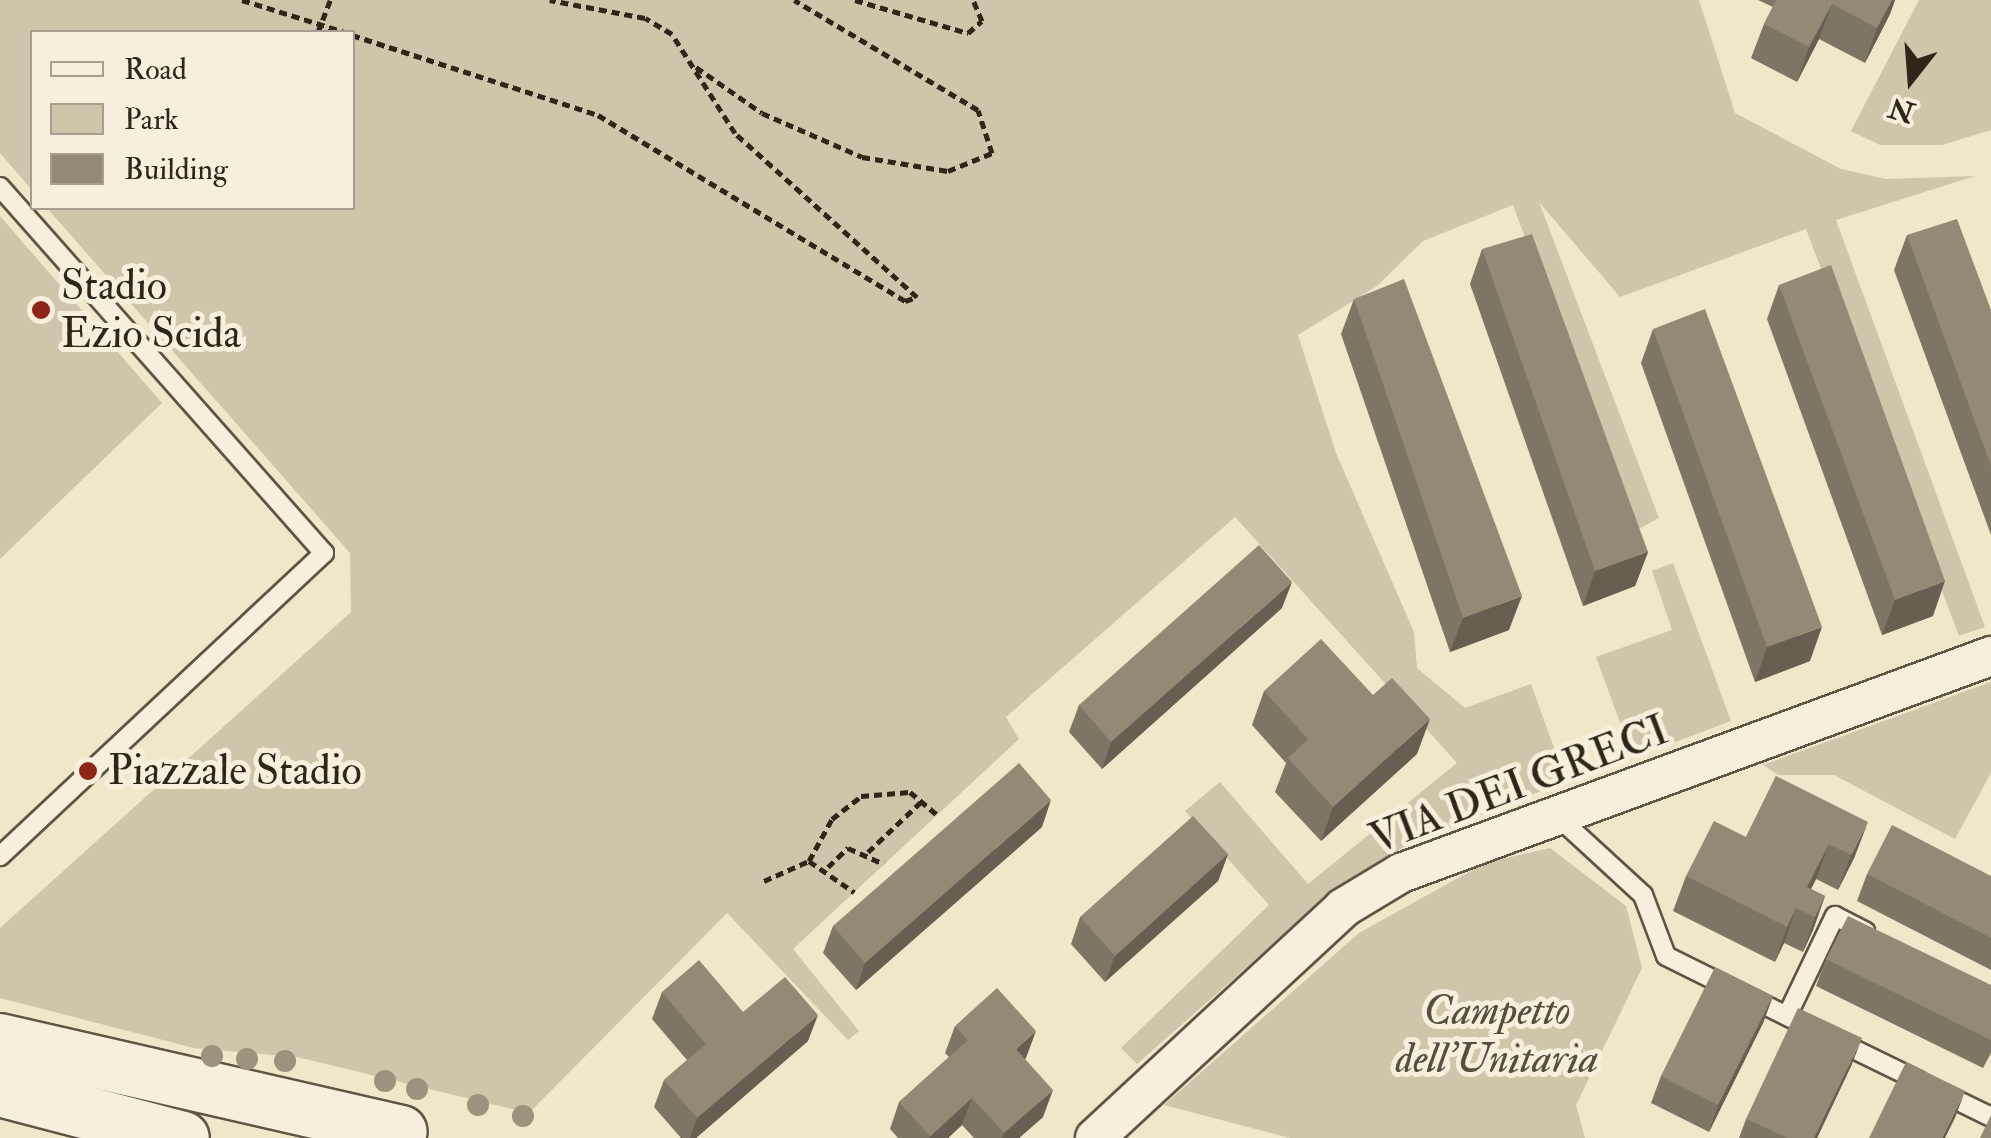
<!DOCTYPE html>
<style>
body{margin:0}
#map{position:relative;width:1991px;height:1138px;overflow:hidden;background:#f0e6c9;font-family:"IM FELL Double Pica",serif}
div>[style]{position:absolute}
[style*='--x']{left:calc(var(--x)*1px);top:calc(var(--y)*1px);width:calc(var(--w)*1px);rotate:calc(var(--a)*1deg)}
.green>*{inset:0;background:#cfc5ab}
.path>*{height:5px;margin-top:-2.5px;transform-origin:0;background:repeating-linear-gradient(90deg,#2f2519 0 8px,transparent 0 13px)}
.roads{filter:drop-shadow(2px 0 #5f5545) drop-shadow(-2px 0 #5f5545) drop-shadow(0 2px #5f5545) drop-shadow(0 -2px #5f5545)}
.lane>*{height:18px;margin:-9px;padding:0 9px;transform-origin:9px;border-radius:9px;background:#f5efdc}
.street>*{height:38px;margin:-19px;padding:0 19px;transform-origin:19px;border-radius:19px;background:#f5efdc}
.secondary>*{height:52px;margin:-26px;padding:0 26px;transform-origin:26px;border-radius:26px;background:#f5efdc}
.trees>*{width:22px;height:22px;margin:-11px;border-radius:50%;background:#9c927d}
.wall>*{inset:0;background:#7e7665}
.shaded-wall>*{inset:0;background:#676052}
.building>*{inset:0;background:#938975}
.dots>*{width:28px;height:28px;translate:-50% -50%;box-sizing:border-box;border:5px solid #f5efdc;border-radius:50%}
span{translate:-50% -50%;white-space:nowrap;text-align:center;line-height:1.15;-webkit-text-stroke:10px #f5efdc;paint-order:stroke}
.poi-label{font-size:42px;color:#2f2519}
.left{translate:0 -50%;text-align:left}
.street-label{font-size:42px;color:#2f2519}
.park-label{font-size:42px;color:#574d3e;font-style:italic}
.legend{position:absolute;left:30px;top:30px;width:325px;height:180px;box-sizing:border-box;background:#f5efdc;border:2px solid #a69e8e;margin:0;padding:12px 18px;list-style:none;font-size:30px;color:#2f2519}
.legend li{display:flex;align-items:center;gap:20px;height:50px}
.legend b{width:50px;border:2px solid #a69e8e}
.north{position:absolute;left:1861px;top:30px;width:100px;height:100px;-webkit-text-stroke:8px #f5efdc;paint-order:stroke;rotate:197deg;font-size:28px;font-weight:700;line-height:40px;text-align:center;color:#2f2519}
.north::after{content:'';display:block;margin:auto;width:35px;height:45px;background:#2f2519;clip-path:polygon(50% 0,100% 100%,50% 72%,0 100%)}
</style>
<div id="map">
<div class="green">
<div style="clip-path:polygon(0 0,1699px 0,1735px 113px,1841px 169px,1886px 179px,1975px 176px,1836px 220px,1985px 627px,1959px 636px,1806px 229px,1620px 297px,1539px 202px,1659px 518px,1633px 532px,1513px 205px,1423px 241px,1377px 286px,1298px 335px,1336px 453px,1414px 632px,1417px 668px,1465px 708px,1531px 684px,1566px 781px,1411px 843px,1340px 885px,1137px 1064px,1121px 1048px,1269px 905px,1185px 811px,1220px 782px,1308px 884px,1457px 763px,1235px 517px,1006px 717px,1019px 739px,793px 949px,859px 1031px,848px 1040px,727px 913px,529px 1113px,297px 1057px,194px 1048px,0 998px,0 928px,351px 612px,350px 553px,47px 208px,352px 208px,352px 32px,32px 32px,32px 190px,0 153px)"></div>
<div style="clip-path:polygon(1919px 0,1991px 0,1991px 130px,1942px 145px,1880px 145px,1851px 131px)"></div>
<div style="clip-path:polygon(0 216px,162px 403px,0 559px)"></div>
<div style="clip-path:polygon(1673px 563px,1731px 721px,1633px 758px,1596px 657px,1672px 630px,1652px 571px)"></div>
<div style="clip-path:polygon(1991px 682px,1991px 773px,1955px 839px,1834px 775px,1778px 775px,1763px 765px)"></div>
<div style="clip-path:polygon(1550px 848px,1626px 906px,1642px 968px,1576px 1105px,1585px 1138px,1290px 1138px,1164px 1105px,1359px 933px,1485px 863px)"></div>
</div>
<div class="path">
<div style="--x:242;--y:0;--w:108;--a:17.3"></div>
<div style="--x:855;--y:0;--w:118;--a:16.3"></div>
<div style="--x:968;--y:33;--w:18;--a:-41"></div>
<div style="--x:982;--y:21;--w:23;--a:-113"></div>
<div style="--x:318;--y:32;--w:34;--a:-69"></div>
<div style="--x:352;--y:35;--w:259;--a:18"></div>
<div style="--x:598;--y:115;--w:359;--a:31.2"></div>
<div style="--x:905;--y:301;--w:13;--a:-18"></div>
<div style="--x:917;--y:297;--w:245;--a:-138"></div>
<div style="--x:735;--y:133;--w:117;--a:-122.5"></div>
<div style="--x:672;--y:34;--w:31;--a:-149"></div>
<div style="--x:645;--y:18;--w:97;--a:-169.3"></div>
<div style="--x:696;--y:67;--w:80;--a:34.9"></div>
<div style="--x:762;--y:113;--w:109;--a:23.7"></div>
<div style="--x:862;--y:157;--w:87;--a:9.2"></div>
<div style="--x:948;--y:171;--w:48;--a:-22.2"></div>
<div style="--x:992;--y:153;--w:45;--a:-108"></div>
<div style="--x:978;--y:110;--w:214;--a:-149.1"></div>
<div style="--x:868;--y:852;--w:74;--a:-43.4"></div>
<div style="--x:809;--y:861;--w:48;--a:-61.3"></div>
<div style="--x:832;--y:819;--w:37;--a:-38"></div>
<div style="--x:861;--y:796;--w:49;--a:-4.7"></div>
<div style="--x:910;--y:792;--w:35;--a:40"></div>
<div style="--x:828;--y:867;--w:28;--a:-44"></div>
<div style="--x:848;--y:848;--w:39;--a:24"></div>
<div style="--x:764;--y:881;--w:49;--a:-24"></div>
<div style="--x:809;--y:861;--w:55;--a:34.6"></div>
</div>
<div class="roads">
<div class="lane">
<div style="--x:0;--y:187;--w:489;--a:48.5"></div>
<div style="--x:324;--y:553;--w:444;--a:136.9"></div>
<div style="--x:1557;--y:816;--w:117;--a:42.6"></div>
<div style="--x:1643;--y:895;--w:65;--a:69.3"></div>
<div style="--x:1666;--y:956;--w:162;--a:26.4"></div>
<div style="--x:1787;--y:1016;--w:111;--a:-64.4"></div>
<div style="--x:1835;--y:916;--w:34;--a:27"></div>
<div style="--x:1839;--y:1042;--w:89;--a:26"></div>
<div style="--x:1942;--y:1093;--w:55;--a:26.1"></div>
</div>
<div class="street">
<div style="--x:1095;--y:1138;--w:338;--a:-42.8"></div>
<div style="--x:1343;--y:908;--w:68;--a:-31.1"></div>
<div style="--x:1401;--y:873;--w:629;--a:-20.19"></div>
</div>
<div class="secondary">
<div style="--x:0;--y:1040;--w:411;--a:12.9"></div>
<div style="--x:0;--y:1090;--w:189;--a:14.7"></div>
</div>
</div>
<div class="trees">
<div style="left:212px;top:1056px"></div>
<div style="left:247px;top:1059px"></div>
<div style="left:285px;top:1061px"></div>
<div style="left:385px;top:1081px"></div>
<div style="left:417px;top:1089px"></div>
<div style="left:478px;top:1105px"></div>
<div style="left:523px;top:1116px"></div>
</div>
<div class="wall">
<div style="clip-path:polygon(1758px 0,1895px 0,1890px 14px,1865px 63px,1819px 39px,1797px 82px,1751px 58px,1764px 24px,1773px 7px)"></div>
<div style="clip-path:polygon(1907px 235px,1991px 310px,1991px 535px,1894px 270px)"></div>
<div style="clip-path:polygon(1482px 249px,1648px 552px,1635px 586px,1583px 606px,1470px 284px)"></div>
<div style="clip-path:polygon(1779px 285px,1933px 616px,1882px 635px,1767px 319px)"></div>
<div style="clip-path:polygon(1354px 299px,1509px 630px,1450px 652px,1341px 334px)"></div>
<div style="clip-path:polygon(1653px 329px,1810px 661px,1755px 682px,1641px 363px)"></div>
<div style="clip-path:polygon(1282px 608px,1102px 769px,1069px 732px,1079px 705px)"></div>
<div style="clip-path:polygon(1264px 691px,1417px 754px,1321px 841px,1275px 792px,1286px 763px,1252px 725px)"></div>
<div style="clip-path:polygon(1776px 776px,1855px 856px,1838px 890px,1816px 879px,1811px 889px,1825px 896px,1813px 930px,1803px 952px,1784px 943px,1775px 962px,1673px 911px,1686px 876px,1746px 837px)"></div>
<div style="clip-path:polygon(1042px 827px,856px 990px,823px 953px,833px 926px)"></div>
<div style="clip-path:polygon(1228px 854px,1218px 881px,1105px 982px,1071px 944px,1080px 917px)"></div>
<div style="clip-path:polygon(1867px 874px,1991px 876px,1991px 970px,1857px 901px)"></div>
<div style="clip-path:polygon(1826px 959px,1991px 985px,1991px 1053px,1983px 1068px,1816px 986px)"></div>
<div style="clip-path:polygon(662px 992px,743px 1012px,808px 1041px,696px 1138px,681px 1138px,654px 1107px,664px 1080px,687px 1060px,652px 1019px)"></div>
<div style="clip-path:polygon(1773px 996px,1763px 1023px,1709px 1132px,1651px 1103px,1661px 1076px)"></div>
<div style="clip-path:polygon(955px 1026px,1026px 1058px,1025px 1059px,1043px 1117px,1019px 1138px,974px 1138px,962px 1125px,948px 1138px,898px 1138px,890px 1129px,899px 1102px,949px 1057px,945px 1053px)"></div>
<div style="clip-path:polygon(1852px 1064px,1817px 1138px,1739px 1138px,1746px 1119px)"></div>
</div>
<div class="shaded-wall">
<div style="clip-path:polygon(1892px 0,1895px 0,1890px 14px,1865px 63px,1877px 28px)"></div>
<div style="clip-path:polygon(1832px 4px,1819px 39px,1797px 82px,1809px 47px)"></div>
<div style="clip-path:polygon(1648px 552px,1635px 586px,1583px 606px,1595px 571px)"></div>
<div style="clip-path:polygon(1945px 581px,1933px 616px,1882px 635px,1895px 600px)"></div>
<div style="clip-path:polygon(1292px 582px,1282px 608px,1102px 769px,1111px 742px)"></div>
<div style="clip-path:polygon(1522px 596px,1509px 630px,1450px 652px,1463px 618px)"></div>
<div style="clip-path:polygon(1822px 627px,1810px 661px,1755px 682px,1767px 647px)"></div>
<div style="clip-path:polygon(1430px 719px,1417px 754px,1321px 841px,1333px 807px)"></div>
<div style="clip-path:polygon(1051px 800px,1042px 827px,856px 990px,865px 963px)"></div>
<div style="clip-path:polygon(1868px 822px,1855px 856px,1838px 890px,1851px 855px)"></div>
<div style="clip-path:polygon(1829px 844px,1816px 879px,1800px 910px,1807px 887px)"></div>
<div style="clip-path:polygon(1228px 854px,1218px 881px,1105px 982px,1115px 956px)"></div>
<div style="clip-path:polygon(1825px 896px,1813px 930px,1803px 952px,1815px 917px)"></div>
<div style="clip-path:polygon(1796px 908px,1784px 943px,1775px 962px,1787px 927px)"></div>
<div style="clip-path:polygon(1773px 996px,1763px 1023px,1709px 1132px,1718px 1105px)"></div>
<div style="clip-path:polygon(818px 1015px,808px 1041px,696px 1138px,690px 1138px,697px 1118px)"></div>
<div style="clip-path:polygon(1036px 1031px,1026px 1058px,1006px 1076px,1016px 1049px)"></div>
<div style="clip-path:polygon(1862px 1038px,1852px 1064px,1817px 1138px,1814px 1138px)"></div>
<div style="clip-path:polygon(1053px 1090px,1043px 1117px,1019px 1138px,1002px 1138px,1004px 1133px)"></div>
<div style="clip-path:polygon(1965px 1091px,1955px 1118px,1945px 1138px,1942px 1138px)"></div>
<div style="clip-path:polygon(972px 1098px,962px 1125px,948px 1138px,929px 1138px)"></div>
</div>
<div class="building">
<div style="clip-path:polygon(1776px 0,1892px 0,1877px 28px,1832px 4px,1809px 47px,1764px 24px)"></div>
<div style="clip-path:polygon(1957px 219px,1991px 310px,1991px 466px,1907px 235px)"></div>
<div style="clip-path:polygon(1532px 234px,1648px 552px,1595px 571px,1482px 249px)"></div>
<div style="clip-path:polygon(1831px 265px,1945px 581px,1895px 600px,1779px 285px)"></div>
<div style="clip-path:polygon(1404px 279px,1522px 596px,1463px 618px,1354px 299px)"></div>
<div style="clip-path:polygon(1705px 309px,1822px 627px,1767px 647px,1653px 329px)"></div>
<div style="clip-path:polygon(1259px 545px,1292px 582px,1111px 742px,1079px 705px)"></div>
<div style="clip-path:polygon(1321px 639px,1373px 695px,1392px 678px,1430px 719px,1333px 807px,1288px 758px,1308px 739px,1264px 691px)"></div>
<div style="clip-path:polygon(1019px 763px,1051px 800px,865px 963px,833px 926px)"></div>
<div style="clip-path:polygon(1776px 776px,1868px 822px,1851px 855px,1829px 844px,1807px 887px,1825px 896px,1815px 917px,1796px 908px,1787px 927px,1686px 876px,1714px 821px,1746px 837px)"></div>
<div style="clip-path:polygon(1193px 816px,1228px 854px,1115px 956px,1080px 917px)"></div>
<div style="clip-path:polygon(1892px 825px,1991px 876px,1991px 938px,1867px 874px)"></div>
<div style="clip-path:polygon(1848px 916px,1991px 985px,1991px 1040px,1826px 959px)"></div>
<div style="clip-path:polygon(699px 960px,743px 1012px,785px 977px,818px 1015px,697px 1118px,664px 1080px,706px 1044px,662px 992px)"></div>
<div style="clip-path:polygon(1715px 967px,1773px 996px,1718px 1105px,1661px 1076px)"></div>
<div style="clip-path:polygon(997px 988px,1036px 1031px,1016px 1049px,1053px 1090px,1004px 1133px,972px 1098px,930px 1136px,899px 1102px,968px 1040px,955px 1026px)"></div>
<div style="clip-path:polygon(1798px 1008px,1862px 1038px,1814px 1138px,1788px 1138px,1746px 1119px)"></div>
<div style="clip-path:polygon(1906px 1062px,1965px 1091px,1942px 1138px,1869px 1138px)"></div>
<div style="clip-path:polygon(1991px 1115px,1991px 1138px,1980px 1138px)"></div>
</div>
<div class="dots">
<div style="left:41px;top:310px;background:#8f2418"></div>
<div style="left:88px;top:771px;background:#8f2418"></div>
</div>
<div class="poi-label">
<span class="left" style="left:61px;top:310px">Stadio<br>Ezio Scida</span>
<span class="left" style="left:108px;top:771px">Piazzale Stadio</span>
</div>
<div class="street-label">
<span style="left:1519px;top:785px;rotate:-21deg">VIA DEI GRECI</span>
</div>
<div class="park-label">
<span style="left:1497px;top:1035px">Campetto<br>dell'Unitaria</span>
</div>
<ul class="legend">
<li><b style="height:12px;background:#f5efdc"></b>Road</li>
<li><b style="height:28px;background:#cfc5ab"></b>Park</li>
<li><b style="height:28px;background:#938975"></b>Building</li>
</ul>
<div class="north">N</div>
</div>
